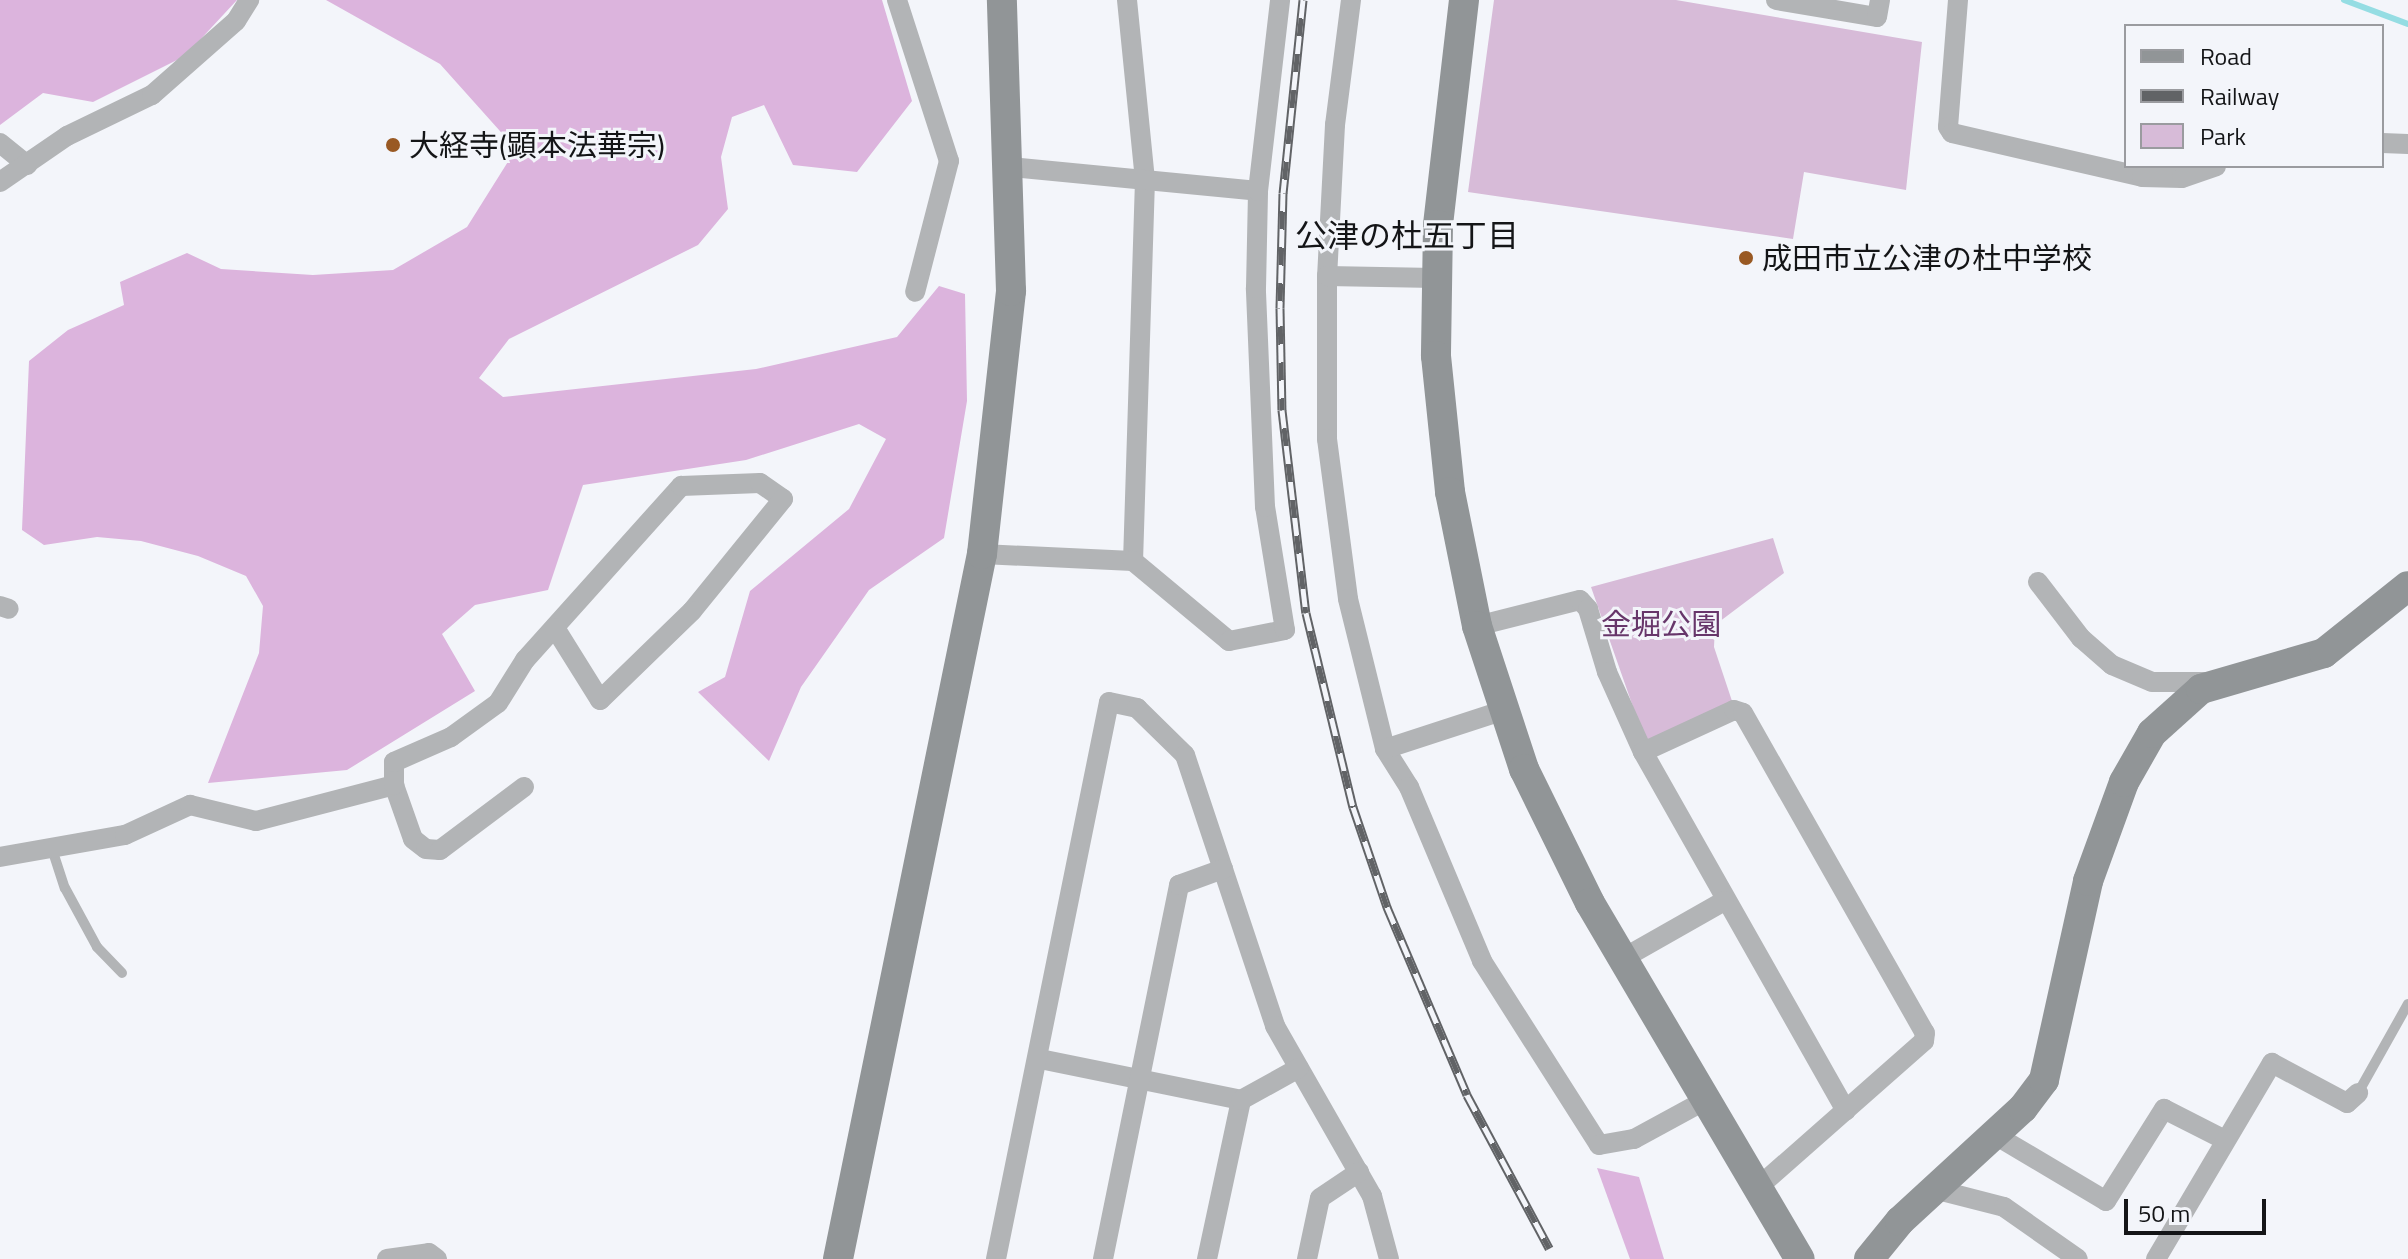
<!DOCTYPE html>
<meta charset="utf-8">
<style>
body{margin:0}
#map{position:relative;width:2408px;height:1259px;overflow:hidden;background:#f3f5fa;font-family:"Titillium Web","Noto Sans JP",sans-serif}
div>[style]{position:absolute}
[style*='--x']{left:calc(var(--x)*1px);top:calc(var(--y)*1px);width:calc(var(--w)*1px);rotate:calc(var(--a)*1deg)}
.green>*{inset:0;background:#d7bbd8}
.forest>*{inset:0;background:#dcb4dd}
.stream>*{height:6px;margin:-3px;padding:0 3px;transform-origin:3px;border-radius:3px;background:#95dde3}
.lane>*{height:10px;margin:-5px;padding:0 5px;transform-origin:5px;border-radius:5px;background:#b2b4b6}
.street>*{height:20px;margin:-10px;padding:0 10px;transform-origin:10px;border-radius:10px;background:#b2b4b6}
.secondary>*{height:30px;margin:-15px;padding:0 15px;transform-origin:15px;border-radius:15px;background:#919597}
.rail>*{height:9px;margin-top:-4.5px;transform-origin:0;background:repeating-linear-gradient(90deg,#f3f5fa 0 18px,#616366 0 36px);box-sizing:border-box;border-block:2px solid #616366}
.dots>*{width:22px;height:22px;translate:-50% -50%;box-sizing:border-box;border:4px solid #f3f5fa;border-radius:50%}
span{translate:-50% -50%;white-space:nowrap;text-align:center;line-height:1.15;-webkit-text-stroke:6px #f3f5fa;paint-order:stroke}
.poi-label{font-size:30px;color:#141517}
.left{translate:0 -50%;text-align:left}
.park-label{font-size:30px;color:#67366a}
.neighbourhood-label{font-size:32px;color:#141517}
.legend{position:absolute;left:2124px;top:24px;width:260px;height:144px;box-sizing:border-box;background:#f3f5fa;border:2px solid #9a9b9f;margin:0;padding:10px 14px;list-style:none;font-size:24px;color:#141517}
.legend li{display:flex;align-items:center;gap:16px;height:40px}
.legend b{width:40px;border:2px solid #9a9b9f}
.scale{position:absolute;left:2124px;top:1199px;width:142px;height:36px;box-sizing:border-box;border:4px solid #141517;border-top:0;padding-left:10px;font-size:24px;line-height:28px;white-space:nowrap;color:#141517;-webkit-text-stroke:6px #f3f5fa;paint-order:stroke}
</style>
<div id="map">
<div class="green">
<div style="clip-path:polygon(1494px 0,1676px 0,1922px 42px,1906px 190px,1804px 172px,1793px 239px,1468px 192px)"></div>
<div style="clip-path:polygon(1773px 538px,1784px 573px,1715px 625px,1714px 647px,1733px 704px,1645px 741px,1591px 587px)"></div>
</div>
<div class="forest">
<div style="clip-path:polygon(0 0,237px 0,185px 56px,93px 102px,43px 93px,0 125px)"></div>
<div style="clip-path:polygon(326px 0,882px 0,912px 101px,857px 172px,793px 165px,764px 105px,732px 117px,721px 157px,728px 209px,698px 245px,509px 339px,479px 378px,503px 397px,756px 369px,897px 337px,939px 286px,965px 294px,967px 401px,944px 538px,869px 590px,801px 687px,769px 761px,698px 692px,725px 677px,750px 591px,849px 509px,886px 439px,859px 424px,746px 460px,583px 485px,548px 590px,475px 605px,442px 634px,475px 691px,347px 770px,208px 783px,259px 653px,263px 606px,246px 576px,198px 556px,141px 541px,97px 537px,44px 545px,22px 530px,29px 361px,68px 330px,124px 305px,120px 282px,187px 253px,221px 269px,313px 275px,393px 270px,467px 227px,516px 149px,440px 64px)"></div>
<div style="clip-path:polygon(1597px 1168px,1639px 1177px,1664px 1259px,1630px 1259px)"></div>
</div>
<div class="stream">
<div style="--x:2344;--y:0;--w:68;--a:20.6"></div>
</div>
<div class="lane">
<div style="--x:53;--y:852;--w:38;--a:72"></div>
<div style="--x:65;--y:888;--w:67;--a:61.5"></div>
<div style="--x:97;--y:947;--w:36;--a:46"></div>
<div style="--x:2358;--y:1093;--w:102;--a:-60.7"></div>
</div>
<div class="street">
<div style="--x:897;--y:0;--w:169;--a:72.1"></div>
<div style="--x:949;--y:161;--w:135;--a:104.5"></div>
<div style="--x:1127;--y:0;--w:181;--a:84.3"></div>
<div style="--x:1145;--y:180;--w:381;--a:91.8"></div>
<div style="--x:1351;--y:0;--w:126;--a:97.3"></div>
<div style="--x:1335;--y:125;--w:151;--a:93"></div>
<div style="--x:1327;--y:276;--w:163;--a:90"></div>
<div style="--x:1327;--y:439;--w:161;--a:82.5"></div>
<div style="--x:1348;--y:599;--w:154;--a:76.1"></div>
<div style="--x:1385;--y:749;--w:45;--a:57.7"></div>
<div style="--x:1409;--y:787;--w:189;--a:67.2"></div>
<div style="--x:1482;--y:961;--w:218;--a:57.5"></div>
<div style="--x:1599;--y:1145;--w:36;--a:-10"></div>
<div style="--x:1634;--y:1139;--w:80;--a:-28.5"></div>
<div style="--x:1776;--y:0;--w:102;--a:9.6"></div>
<div style="--x:1877;--y:17;--w:17;--a:-80"></div>
<div style="--x:1958;--y:0;--w:127;--a:94.5"></div>
<div style="--x:1948;--y:127;--w:7;--a:56"></div>
<div style="--x:1952;--y:133;--w:195;--a:13"></div>
<div style="--x:2142;--y:177;--w:40;--a:1.4"></div>
<div style="--x:2182;--y:178;--w:36;--a:-19"></div>
<div style="--x:0;--y:143;--w:35;--a:39"></div>
<div style="--x:2382;--y:143;--w:26;--a:2"></div>
<div style="--x:1010;--y:167;--w:249;--a:5.5"></div>
<div style="--x:0;--y:182;--w:81;--a:-34.5"></div>
<div style="--x:67;--y:136;--w:94;--a:-25.8"></div>
<div style="--x:152;--y:95;--w:112;--a:-41.4"></div>
<div style="--x:236;--y:21;--w:25;--a:-58"></div>
<div style="--x:1327;--y:276;--w:108;--a:1.1"></div>
<div style="--x:982;--y:554;--w:151;--a:2.7"></div>
<div style="--x:1133;--y:561;--w:125;--a:39.8"></div>
<div style="--x:1229;--y:641;--w:57;--a:-11.1"></div>
<div style="--x:1285;--y:630;--w:125;--a:-99.2"></div>
<div style="--x:1265;--y:507;--w:219;--a:-92.4"></div>
<div style="--x:1256;--y:288;--w:97;--a:-88.8"></div>
<div style="--x:1258;--y:191;--w:192;--a:-83.4"></div>
<div style="--x:2038;--y:582;--w:71;--a:52.5"></div>
<div style="--x:2081;--y:638;--w:41;--a:41.1"></div>
<div style="--x:2112;--y:665;--w:43;--a:23"></div>
<div style="--x:2152;--y:682;--w:60;--a:0"></div>
<div style="--x:0;--y:606;--w:9;--a:18"></div>
<div style="--x:1477;--y:626;--w:106;--a:-14.2"></div>
<div style="--x:1580;--y:600;--w:12;--a:48"></div>
<div style="--x:1588;--y:609;--w:66;--a:73.2"></div>
<div style="--x:1607;--y:672;--w:88;--a:65.8"></div>
<div style="--x:1643;--y:752;--w:412;--a:60.5"></div>
<div style="--x:1385;--y:749;--w:125;--a:-18.1"></div>
<div style="--x:1643;--y:752;--w:100;--a:-24.8"></div>
<div style="--x:1734;--y:710;--w:9;--a:18"></div>
<div style="--x:1743;--y:713;--w:368;--a:60.4"></div>
<div style="--x:1925;--y:1033;--w:8;--a:97"></div>
<div style="--x:1924;--y:1041;--w:222;--a:138.6"></div>
<div style="--x:394;--y:785;--w:57;--a:70.6"></div>
<div style="--x:413;--y:839;--w:16;--a:38"></div>
<div style="--x:426;--y:849;--w:14;--a:4"></div>
<div style="--x:440;--y:850;--w:105;--a:-36.9"></div>
<div style="--x:0;--y:857;--w:127;--a:-10"></div>
<div style="--x:125;--y:835;--w:72;--a:-24.8"></div>
<div style="--x:190;--y:805;--w:68;--a:13.6"></div>
<div style="--x:256;--y:821;--w:143;--a:-14.6"></div>
<div style="--x:394;--y:785;--w:23;--a:-90"></div>
<div style="--x:394;--y:762;--w:62;--a:-23.7"></div>
<div style="--x:451;--y:737;--w:58;--a:-35.9"></div>
<div style="--x:498;--y:703;--w:51;--a:-57.9"></div>
<div style="--x:525;--y:660;--w:234;--a:-48.1"></div>
<div style="--x:681;--y:486;--w:79;--a:-2.2"></div>
<div style="--x:760;--y:483;--w:28;--a:35"></div>
<div style="--x:783;--y:499;--w:144;--a:129.1"></div>
<div style="--x:692;--y:611;--w:128;--a:135.9"></div>
<div style="--x:600;--y:700;--w:85;--a:-122"></div>
<div style="--x:1622;--y:959;--w:117;--a:-29.6"></div>
<div style="--x:1040;--y:1059;--w:205;--a:11.5"></div>
<div style="--x:1995;--y:1135;--w:129;--a:30.7"></div>
<div style="--x:2106;--y:1201;--w:109;--a:-57.8"></div>
<div style="--x:2164;--y:1109;--w:66;--a:27"></div>
<div style="--x:1934;--y:1189;--w:72;--a:14.4"></div>
<div style="--x:2004;--y:1207;--w:90;--a:35.1"></div>
<div style="--x:387;--y:1259;--w:42;--a:-8.1"></div>
<div style="--x:429;--y:1253;--w:10;--a:37"></div>
<div style="--x:996;--y:1259;--w:568;--a:-78.53"></div>
<div style="--x:1109;--y:702;--w:29;--a:12"></div>
<div style="--x:1137;--y:708;--w:67;--a:44.4"></div>
<div style="--x:1185;--y:755;--w:286;--a:71.6"></div>
<div style="--x:1275;--y:1026;--w:196;--a:60.3"></div>
<div style="--x:1372;--y:1196;--w:65;--a:74.9"></div>
<div style="--x:1103;--y:1259;--w:382;--a:-78.5"></div>
<div style="--x:1179;--y:885;--w:47;--a:-20"></div>
<div style="--x:1207;--y:1259;--w:163;--a:-77.9"></div>
<div style="--x:1241;--y:1100;--w:66;--a:-28.9"></div>
<div style="--x:1307;--y:1259;--w:62;--a:-78"></div>
<div style="--x:1320;--y:1198;--w:47;--a:-33.7"></div>
<div style="--x:2156;--y:1259;--w:228;--a:-59.4"></div>
<div style="--x:2272;--y:1063;--w:85;--a:28.1"></div>
<div style="--x:2347;--y:1103;--w:15;--a:-42"></div>
</div>
<div class="secondary">
<div style="--x:1464;--y:0;--w:226;--a:96.6"></div>
<div style="--x:1438;--y:225;--w:131;--a:90.9"></div>
<div style="--x:1436;--y:356;--w:137;--a:84.1"></div>
<div style="--x:1450;--y:492;--w:137;--a:78.6"></div>
<div style="--x:1477;--y:626;--w:151;--a:71.8"></div>
<div style="--x:1524;--y:769;--w:149;--a:63.8"></div>
<div style="--x:1590;--y:903;--w:413;--a:59.5"></div>
<div style="--x:838;--y:1259;--w:720;--a:-78.46"></div>
<div style="--x:982;--y:554;--w:265;--a:-83.7"></div>
<div style="--x:1011;--y:291;--w:291;--a:-91.8"></div>
<div style="--x:1869;--y:1259;--w:49;--a:-50.8"></div>
<div style="--x:1900;--y:1221;--w:167;--a:-42.6"></div>
<div style="--x:2023;--y:1108;--w:35;--a:-53"></div>
<div style="--x:2044;--y:1080;--w:204;--a:-77.5"></div>
<div style="--x:2088;--y:881;--w:105;--a:-70"></div>
<div style="--x:2124;--y:782;--w:56;--a:-60.3"></div>
<div style="--x:2152;--y:733;--w:66;--a:-41.9"></div>
<div style="--x:2201;--y:689;--w:128;--a:-16.3"></div>
<div style="--x:2324;--y:653;--w:107;--a:-38.6"></div>
</div>
<div class="rail">
<div style="--x:1303;--y:0;--w:194;--a:95.9"></div>
<div style="--x:1283;--y:193;--w:115;--a:91.5"></div>
<div style="--x:1280;--y:308;--w:102;--a:88.9"></div>
<div style="--x:1282;--y:410;--w:204;--a:83.3"></div>
<div style="--x:1306;--y:613;--w:200;--a:76.4"></div>
<div style="--x:1353;--y:807;--w:106;--a:71.2"></div>
<div style="--x:1387;--y:907;--w:204;--a:66.9"></div>
<div style="--x:1467;--y:1095;--w:174;--a:61.8"></div>
</div>
<div class="dots">
<div style="left:393px;top:145px;background:#995923"></div>
<div style="left:1746px;top:258px;background:#995923"></div>
</div>
<div class="poi-label">
<span class="left" style="left:409px;top:145px">大経寺(顕本法華宗)</span>
<span class="left" style="left:1762px;top:258px">成田市立公津の杜中学校</span>
</div>
<div class="park-label">
<span style="left:1661px;top:624px">金堀公園</span>
</div>
<div class="neighbourhood-label">
<span style="left:1407px;top:235px">公津の杜五丁目</span>
</div>
<ul class="legend">
<li><b style="height:10px;background:#919597"></b>Road</li>
<li><b style="height:10px;background:#616366"></b>Railway</li>
<li><b style="height:22px;background:#d7bbd8"></b>Park</li>
</ul>
<div class="scale">50 m</div>
</div>
